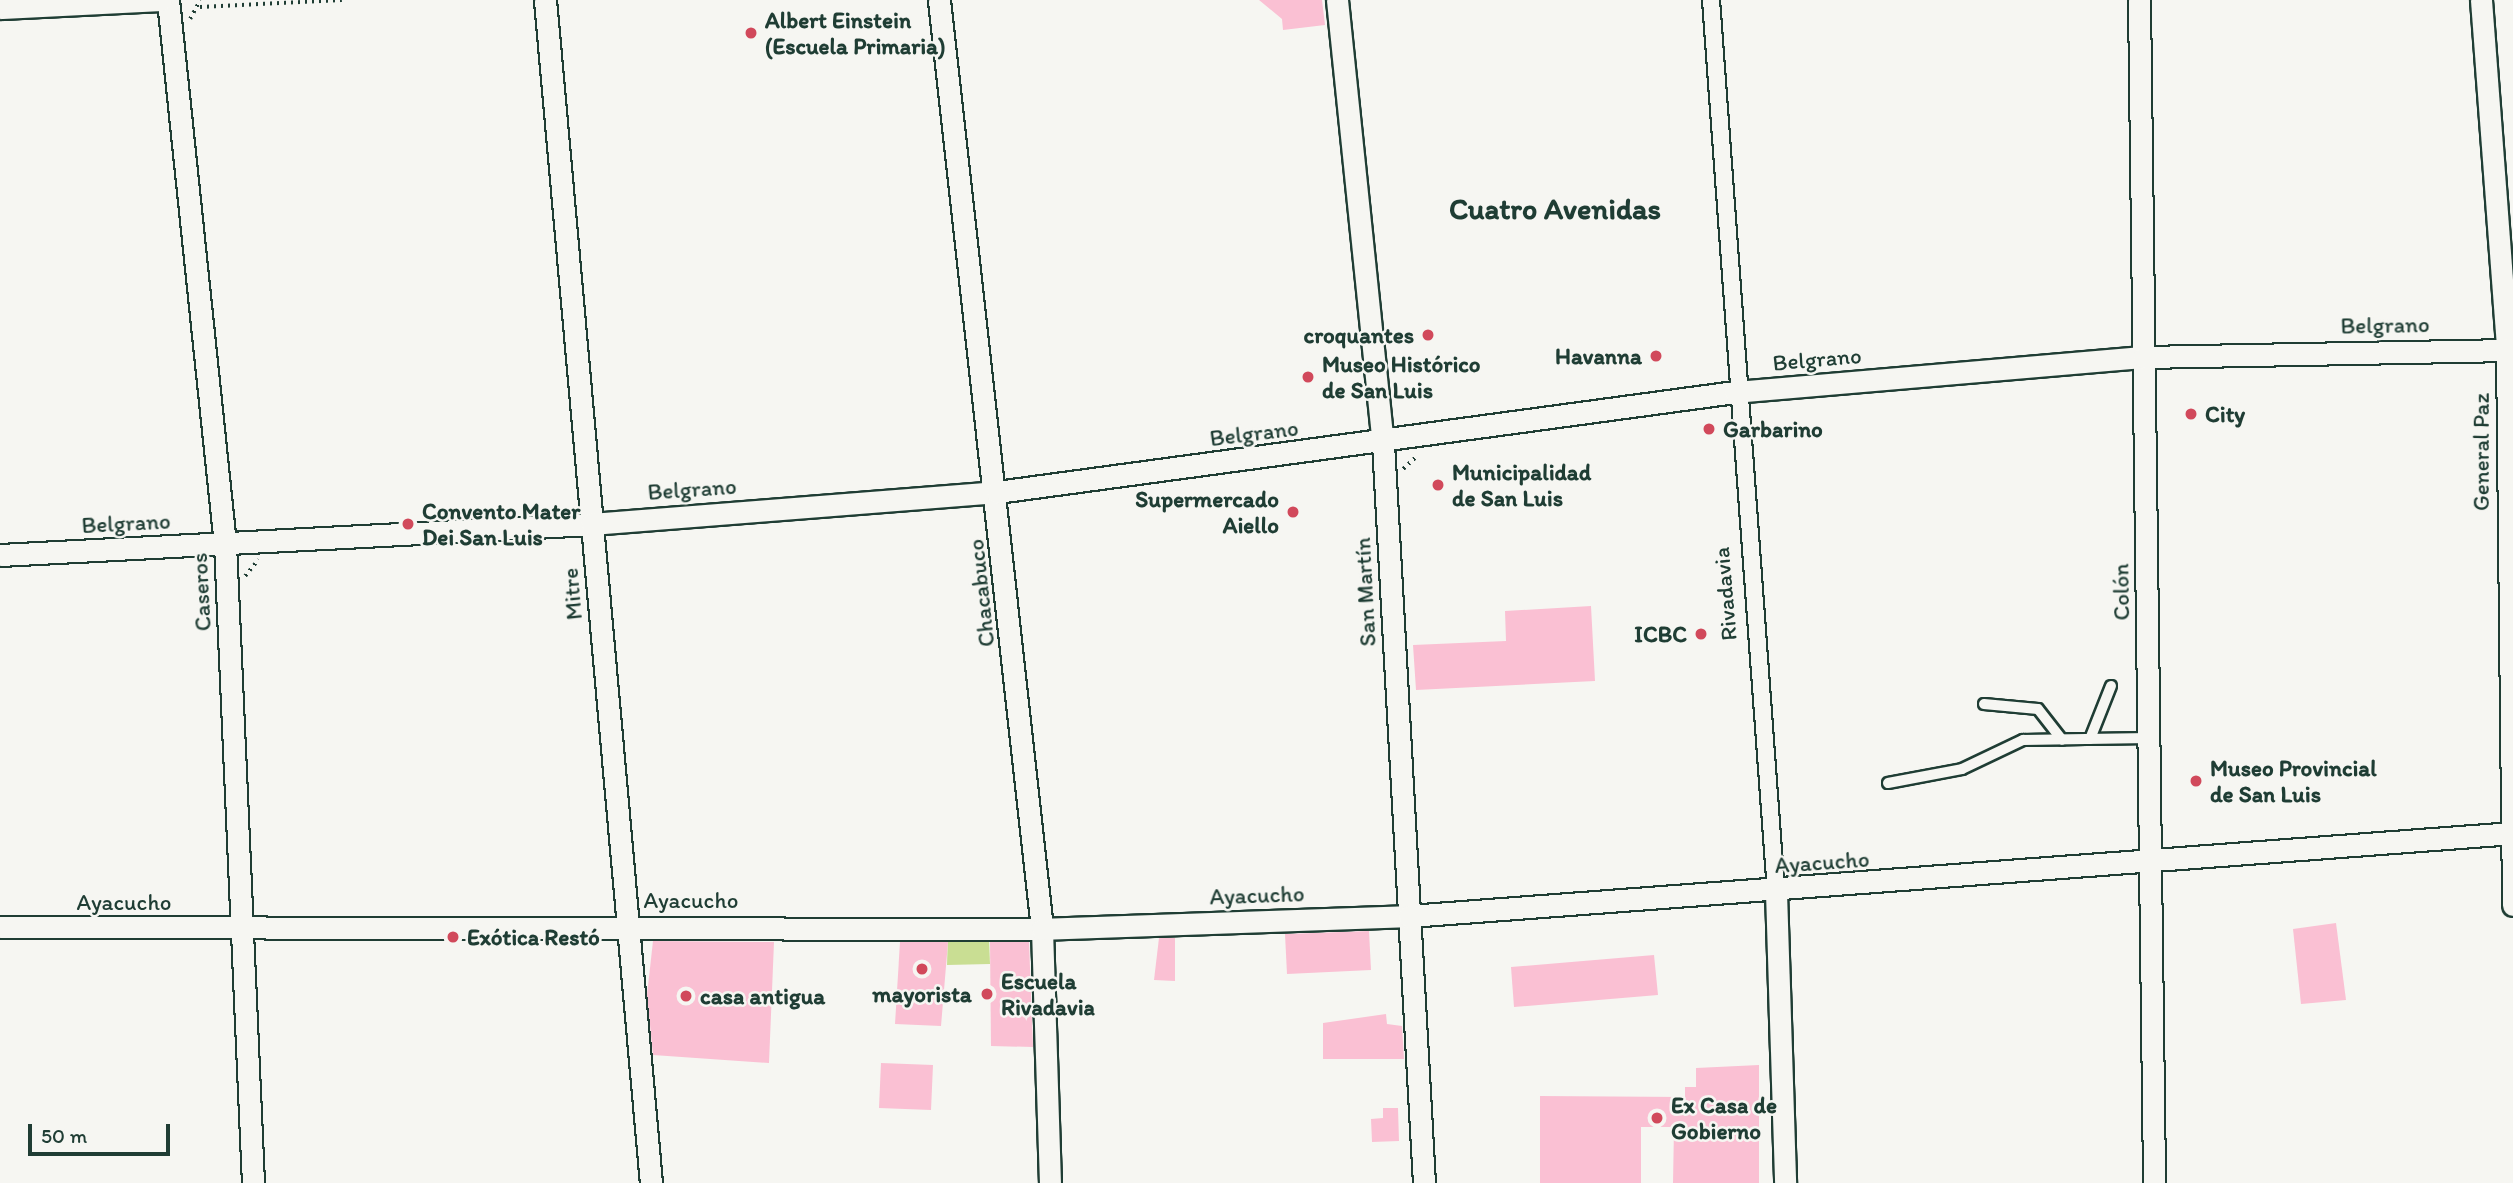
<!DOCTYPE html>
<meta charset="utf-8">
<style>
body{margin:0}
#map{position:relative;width:2513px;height:1183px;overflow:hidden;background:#f6f6f2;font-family:Itim,sans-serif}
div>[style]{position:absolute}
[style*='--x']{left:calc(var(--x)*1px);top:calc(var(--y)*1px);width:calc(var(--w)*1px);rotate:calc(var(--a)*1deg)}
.green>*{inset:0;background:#c9de93}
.building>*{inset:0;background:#fac0d3}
.path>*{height:3.5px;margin-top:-1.75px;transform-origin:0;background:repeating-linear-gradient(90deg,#1f3d34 0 2px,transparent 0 7px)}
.roads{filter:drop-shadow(2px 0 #1f3d34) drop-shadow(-2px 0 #1f3d34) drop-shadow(0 2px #1f3d34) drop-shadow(0 -2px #1f3d34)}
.service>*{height:10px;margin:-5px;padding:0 5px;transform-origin:5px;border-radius:5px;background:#f6f6f2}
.pedestrian>*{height:16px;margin:-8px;padding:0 8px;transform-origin:8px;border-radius:8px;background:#f6f6f2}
.minor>*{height:21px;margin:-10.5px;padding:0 10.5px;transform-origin:10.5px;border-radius:10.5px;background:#f6f6f2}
.dots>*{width:19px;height:19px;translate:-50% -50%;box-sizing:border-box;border:4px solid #f6f6f2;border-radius:50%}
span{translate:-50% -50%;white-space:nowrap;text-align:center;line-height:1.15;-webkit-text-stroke:5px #f6f6f2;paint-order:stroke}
.poi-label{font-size:23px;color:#1f3d34;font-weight:700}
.left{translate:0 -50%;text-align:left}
.right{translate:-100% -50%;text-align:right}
.street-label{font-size:23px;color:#1f3d34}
.district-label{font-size:30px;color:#1f3d34;font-weight:700}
.scale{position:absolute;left:28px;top:1124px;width:142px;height:32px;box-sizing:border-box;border:4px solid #1f3d34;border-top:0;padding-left:9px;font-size:21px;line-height:24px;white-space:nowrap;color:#1f3d34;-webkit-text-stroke:5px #f6f6f2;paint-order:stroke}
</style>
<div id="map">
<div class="green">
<div style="clip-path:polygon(948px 936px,989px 939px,990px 964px,947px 965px)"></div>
</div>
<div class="building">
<div style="clip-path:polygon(1259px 0,1322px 0,1325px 25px,1283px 30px,1282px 19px)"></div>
<div style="clip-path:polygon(1591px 606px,1595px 681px,1416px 690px,1413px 645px,1506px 641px,1505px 611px)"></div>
<div style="clip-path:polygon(2336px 923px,2346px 1000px,2301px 1004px,2293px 929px)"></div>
<div style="clip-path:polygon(1369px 931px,1371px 970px,1287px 974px,1285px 934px)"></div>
<div style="clip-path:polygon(1159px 938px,1175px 938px,1175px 981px,1154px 980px)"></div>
<div style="clip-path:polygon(653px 941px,774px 942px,769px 1063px,653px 1055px,647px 995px)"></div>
<div style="clip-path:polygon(900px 942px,948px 942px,941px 1026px,895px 1024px)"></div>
<div style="clip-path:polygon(990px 942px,1029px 942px,1033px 1047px,991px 1046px)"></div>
<div style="clip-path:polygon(1654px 955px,1658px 995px,1514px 1007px,1511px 967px)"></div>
<div style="clip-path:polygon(1386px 1014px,1387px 1024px,1402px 1026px,1404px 1059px,1323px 1059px,1323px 1023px)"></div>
<div style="clip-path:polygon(881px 1063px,933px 1065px,931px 1110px,879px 1108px)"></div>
<div style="clip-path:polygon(1759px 1065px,1759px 1183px,1673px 1183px,1674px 1127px,1641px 1127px,1641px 1183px,1540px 1183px,1540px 1096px,1685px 1097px,1685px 1087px,1696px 1087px,1696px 1068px)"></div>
<div style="clip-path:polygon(1383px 1108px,1398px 1108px,1399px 1141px,1372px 1142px,1371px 1119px,1383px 1118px)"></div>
</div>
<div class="path">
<div style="--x:200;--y:7;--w:142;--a:-2.8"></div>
<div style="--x:190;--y:19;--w:21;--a:-62"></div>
<div style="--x:1403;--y:469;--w:19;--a:-43"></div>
<div style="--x:245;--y:576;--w:21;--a:-51"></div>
</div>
<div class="roads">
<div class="service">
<div style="--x:1984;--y:704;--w:54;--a:5.3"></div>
<div style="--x:2038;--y:709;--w:39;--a:52"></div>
<div style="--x:2090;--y:739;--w:57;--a:-68.4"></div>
<div style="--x:1888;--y:783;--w:75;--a:-10.7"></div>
<div style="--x:1962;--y:769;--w:68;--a:-25.4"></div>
<div style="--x:2023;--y:740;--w:126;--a:-0.9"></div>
</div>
<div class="pedestrian">
<div style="--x:1711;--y:0;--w:894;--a:85.83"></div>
</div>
<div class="minor">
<div style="--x:168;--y:0;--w:547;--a:84.02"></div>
<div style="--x:225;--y:544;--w:640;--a:87.49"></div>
<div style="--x:545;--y:0;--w:1188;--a:84.88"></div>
<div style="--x:939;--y:0;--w:935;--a:83.67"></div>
<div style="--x:1042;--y:929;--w:254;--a:88.2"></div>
<div style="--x:1337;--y:0;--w:445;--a:84.1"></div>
<div style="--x:1383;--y:443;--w:741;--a:86.83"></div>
<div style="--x:2139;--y:0;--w:1183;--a:89.27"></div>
<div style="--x:2481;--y:0;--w:350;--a:85.7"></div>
<div style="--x:2507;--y:349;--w:556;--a:89.38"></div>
<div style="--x:0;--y:8;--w:161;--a:-2.8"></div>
<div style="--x:0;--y:555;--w:593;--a:-3"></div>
<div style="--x:592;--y:524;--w:406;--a:-4.5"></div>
<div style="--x:997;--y:492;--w:745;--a:-7.72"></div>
<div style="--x:1735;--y:392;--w:410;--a:-4.9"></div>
<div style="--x:2144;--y:357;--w:369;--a:-1.1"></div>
<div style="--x:1776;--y:892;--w:291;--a:88.2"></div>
<div style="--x:0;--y:927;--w:1042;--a:0.11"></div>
<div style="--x:1042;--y:929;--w:367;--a:-2"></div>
<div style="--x:1409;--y:916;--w:1107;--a:-4.3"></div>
</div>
</div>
<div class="dots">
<div style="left:751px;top:33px;background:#d1495b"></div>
<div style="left:1428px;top:335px;background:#d1495b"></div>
<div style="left:1656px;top:356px;background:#d1495b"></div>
<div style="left:1308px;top:377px;background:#d1495b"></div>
<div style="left:2191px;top:414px;background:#d1495b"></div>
<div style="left:1709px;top:429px;background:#d1495b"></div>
<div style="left:1438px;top:485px;background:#d1495b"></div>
<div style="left:1293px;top:512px;background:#d1495b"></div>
<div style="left:408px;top:524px;background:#d1495b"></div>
<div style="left:1701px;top:634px;background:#d1495b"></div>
<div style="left:2196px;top:781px;background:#d1495b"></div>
<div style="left:453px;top:937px;background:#d1495b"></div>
<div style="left:922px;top:969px;background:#d1495b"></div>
<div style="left:987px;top:994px;background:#d1495b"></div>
<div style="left:686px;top:996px;background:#d1495b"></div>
<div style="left:1657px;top:1118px;background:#d1495b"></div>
</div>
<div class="poi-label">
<span class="left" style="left:765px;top:33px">Albert Einstein<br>(Escuela Primaria)</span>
<span class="right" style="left:1414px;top:335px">croquantes</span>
<span class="right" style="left:1642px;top:356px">Havanna</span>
<span class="left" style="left:1322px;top:377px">Museo Histórico<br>de San Luis</span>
<span class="left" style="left:2205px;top:414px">City</span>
<span class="left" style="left:1723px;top:429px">Garbarino</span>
<span class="left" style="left:1452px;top:485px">Municipalidad<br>de San Luis</span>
<span class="right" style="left:1279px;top:512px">Supermercado<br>Aiello</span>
<span class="left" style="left:422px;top:524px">Convento Mater<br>Dei San Luis</span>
<span class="right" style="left:1687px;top:634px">ICBC</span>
<span class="left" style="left:2210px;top:781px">Museo Provincial<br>de San Luis</span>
<span class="left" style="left:467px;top:937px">Exótica Restó</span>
<span class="left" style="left:1001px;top:994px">Escuela<br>Rivadavia</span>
<span style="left:922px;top:994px">mayorista</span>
<span class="left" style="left:700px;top:996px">casa antigua</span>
<span class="left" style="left:1671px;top:1118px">Ex Casa de<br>Gobierno</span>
</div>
<div class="street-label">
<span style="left:2385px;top:325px;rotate:-1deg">Belgrano</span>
<span style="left:1817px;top:359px;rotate:-5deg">Belgrano</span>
<span style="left:1254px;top:433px;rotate:-7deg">Belgrano</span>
<span style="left:2481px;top:452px;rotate:-90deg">General Paz</span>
<span style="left:692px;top:489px;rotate:-4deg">Belgrano</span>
<span style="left:126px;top:523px;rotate:-3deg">Belgrano</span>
<span style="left:201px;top:592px;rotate:-93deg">Caseros</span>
<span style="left:1365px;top:592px;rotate:-93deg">San Martín</span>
<span style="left:2121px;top:592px;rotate:-91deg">Colón</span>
<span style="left:981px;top:593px;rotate:-96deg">Chacabuco</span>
<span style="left:572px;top:594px;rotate:-95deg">Mitre</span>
<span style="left:1725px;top:594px;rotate:-95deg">Rivadavia</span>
<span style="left:1822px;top:862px;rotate:-4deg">Ayacucho</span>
<span style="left:1257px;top:895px;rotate:-2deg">Ayacucho</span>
<span style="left:691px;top:900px">Ayacucho</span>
<span style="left:124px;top:902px">Ayacucho</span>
</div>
<div class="district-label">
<span style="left:1555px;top:209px">Cuatro Avenidas</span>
</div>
<div class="scale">50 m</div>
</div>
